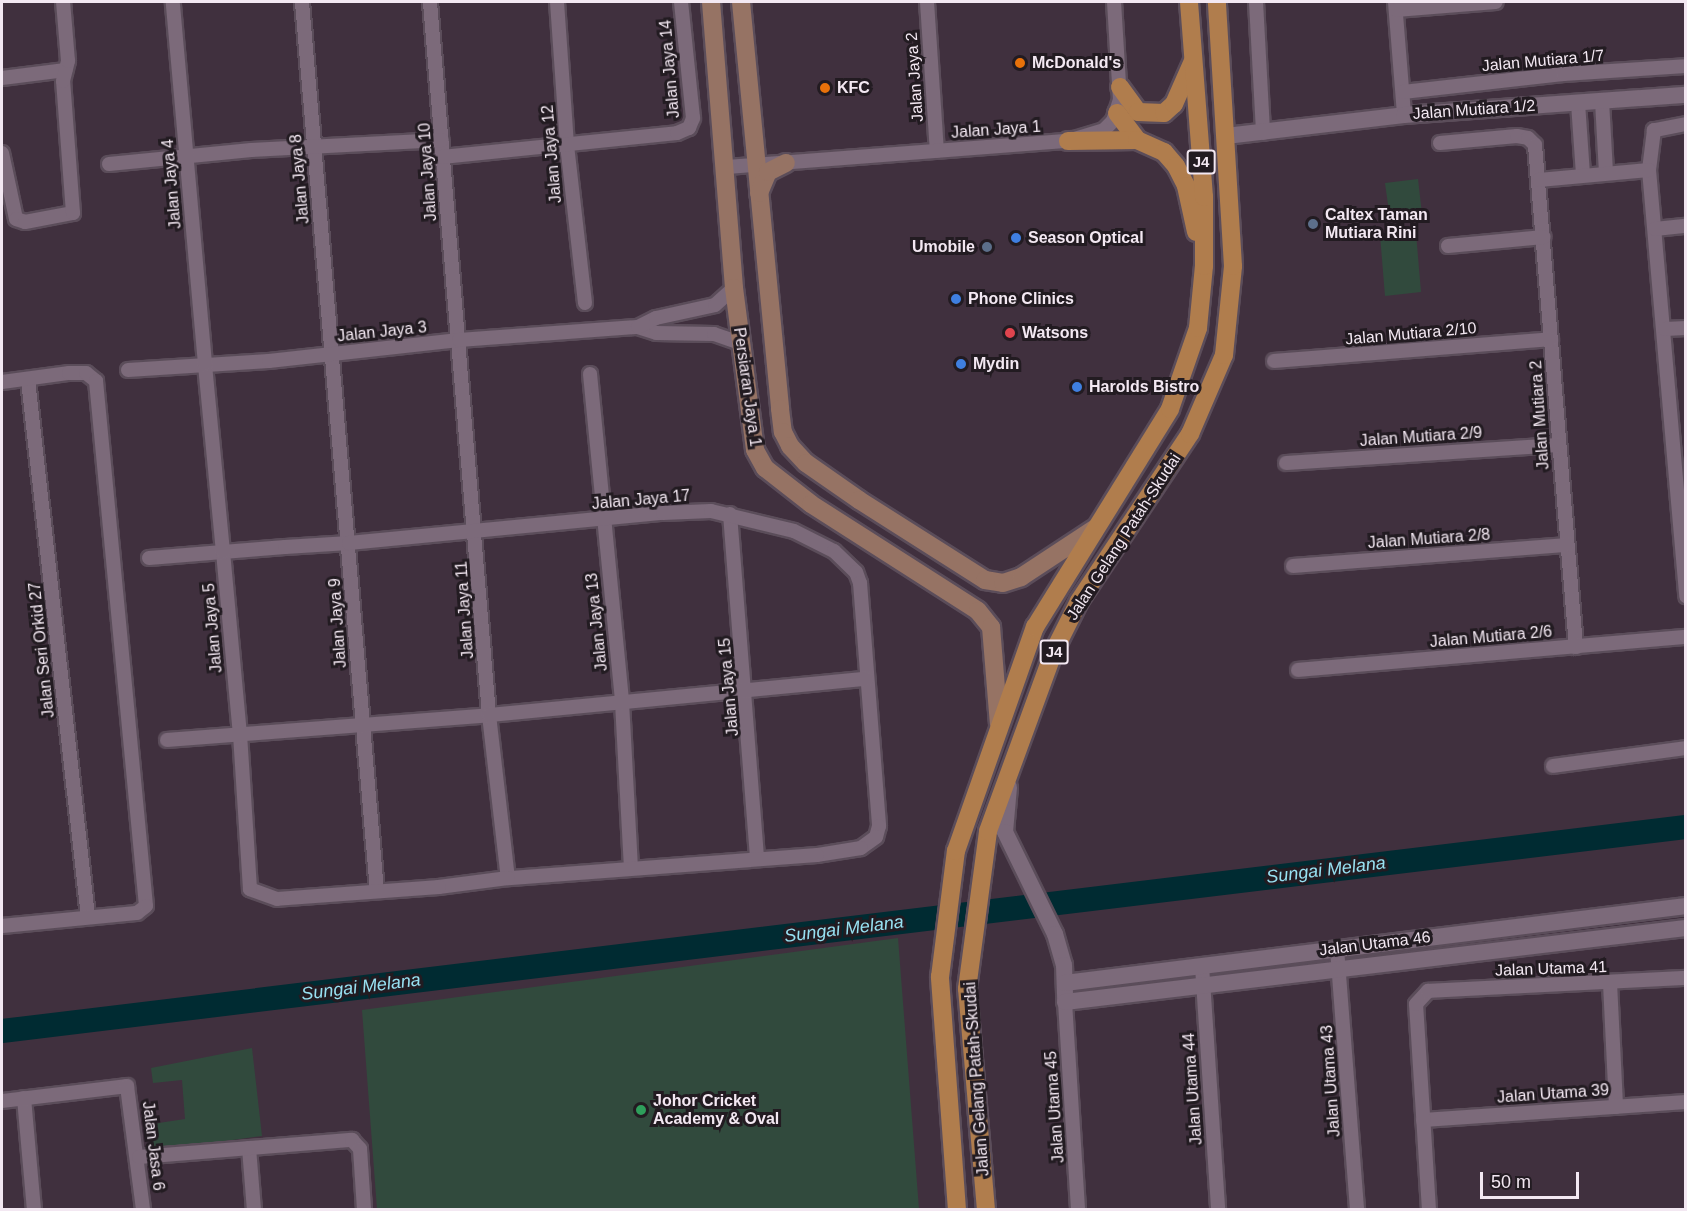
<!DOCTYPE html>
<style>
body{margin:0}
#map{position:relative;width:1687px;height:1211px;overflow:hidden;background:#40303e;font-family:Helvetica,sans-serif}
div>[style]{position:absolute}
[style*='--x']{left:calc(var(--x)*1px);top:calc(var(--y)*1px);width:calc(var(--w)*1px);rotate:calc(var(--a)*1deg)}
.green>*{inset:0;background:#314a3d}
.river>*{height:24px;margin:-12px;padding:0 12px;transform-origin:12px;border-radius:12px;background:#002b32}
.roads{filter:drop-shadow(2px 0 #5b4d5a) drop-shadow(-2px 0 #5b4d5a) drop-shadow(0 2px #5b4d5a) drop-shadow(0 -2px #5b4d5a)}
.minor>*{height:14px;margin:-7px;padding:0 7px;transform-origin:7px;border-radius:7px;background:#7c6a7a}
.tertiary>*{height:16px;margin:-8px;padding:0 8px;transform-origin:8px;border-radius:8px;background:#7c6a7a}
.secondary>*{height:18px;margin:-9px;padding:0 9px;transform-origin:9px;border-radius:9px;background:#967364}
.primary>*{height:18px;margin:-9px;padding:0 9px;transform-origin:9px;border-radius:9px;background:#b07d4d}
.dots>*{width:16px;height:16px;translate:-50% -50%;box-sizing:border-box;border:3px solid #221b21;border-radius:50%}
span{translate:-50% -50%;white-space:nowrap;text-align:center;line-height:1.15;-webkit-text-stroke:6px #221b21;paint-order:stroke}
.shield-label span{padding:2px 4px;background:#221b21;border:2px solid;border-radius:4px;-webkit-text-stroke-width:0}
.shield-label{font-size:15px;color:#f3e8f2;font-weight:700}
.street-label{font-size:16px;color:#f3e8f2}
.poi-label{font-size:16px;color:#f3e8f2;font-weight:700}
.left{translate:0 -50%;text-align:left}
.right{translate:-100% -50%;text-align:right}
.water-label{font-size:18px;color:#97e0f1;font-style:italic}
.frame{position:absolute;inset:0;border:3px solid #f3e8f2;pointer-events:none}
.scale{position:absolute;left:1480px;top:1172px;width:99px;height:27px;box-sizing:border-box;border:3px solid #f3e8f2;border-top:0;padding-left:8px;font-size:18px;line-height:21px;white-space:nowrap;color:#f3e8f2;-webkit-text-stroke:4px #221b21;paint-order:stroke}
</style>
<div id="map">
<div class="green">
<div style="clip-path:polygon(1418px 179px,1422px 214px,1390px 219px,1385px 183px)"></div>
<div style="clip-path:polygon(1416px 233px,1421px 292px,1385px 296px,1380px 235px)"></div>
<div style="clip-path:polygon(898px 938px,919px 1209px,377px 1209px,362px 1010px)"></div>
<div style="clip-path:polygon(252px 1048px,262px 1136px,153px 1151px,152px 1124px,185px 1119px,182px 1080px,153px 1083px,151px 1068px)"></div>
</div>
<div class="river">
<div style="--x:2;--y:1031;--w:1696;--a:-6.91"></div>
</div>
<div class="roads">
<div class="minor">
<div style="--x:302;--y:2;--w:892;--a:85.18"></div>
<div style="--x:430;--y:2;--w:715;--a:85.27"></div>
<div style="--x:489;--y:715;--w:164;--a:83.4"></div>
<div style="--x:557;--y:2;--w:143;--a:86"></div>
<div style="--x:567;--y:145;--w:159;--a:83.5"></div>
<div style="--x:927;--y:2;--w:149;--a:86.2"></div>
<div style="--x:1256;--y:2;--w:131;--a:86.9"></div>
<div style="--x:1395;--y:2;--w:113;--a:85.4"></div>
<div style="--x:1396;--y:10;--w:100;--a:-4.6"></div>
<div style="--x:2;--y:78;--w:64;--a:-7.2"></div>
<div style="--x:1403;--y:92;--w:161;--a:-6.4"></div>
<div style="--x:1563;--y:74;--w:123;--a:-3.7"></div>
<div style="--x:1602;--y:101;--w:72;--a:86.8"></div>
<div style="--x:1578;--y:103;--w:72;--a:86"></div>
<div style="--x:1686;--y:124;--w:33;--a:169"></div>
<div style="--x:1654;--y:130;--w:40;--a:97.1"></div>
<div style="--x:1649;--y:170;--w:428;--a:85"></div>
<div style="--x:1440;--y:143;--w:77;--a:-5.2"></div>
<div style="--x:1517;--y:136;--w:11;--a:10"></div>
<div style="--x:1528;--y:138;--w:10;--a:45"></div>
<div style="--x:1535;--y:145;--w:504;--a:85.33"></div>
<div style="--x:2;--y:153;--w:67;--a:78"></div>
<div style="--x:16;--y:219;--w:9;--a:18"></div>
<div style="--x:25;--y:222;--w:49;--a:-10.6"></div>
<div style="--x:73;--y:213;--w:132;--a:-94.3"></div>
<div style="--x:63;--y:81;--w:21;--a:-76"></div>
<div style="--x:68;--y:61;--w:59;--a:-94.8"></div>
<div style="--x:442;--y:157;--w:236;--a:-5.8"></div>
<div style="--x:677;--y:133;--w:13;--a:-23"></div>
<div style="--x:689;--y:128;--w:11;--a:-68"></div>
<div style="--x:693;--y:118;--w:117;--a:-95.9"></div>
<div style="--x:109;--y:164;--w:143;--a:-5.6"></div>
<div style="--x:251;--y:150;--w:191;--a:-3"></div>
<div style="--x:727;--y:167;--w:342;--a:-4.4"></div>
<div style="--x:1068;--y:141;--w:38;--a:-17"></div>
<div style="--x:1104;--y:130;--w:13;--a:-45"></div>
<div style="--x:1113;--y:121;--w:22;--a:-72"></div>
<div style="--x:1120;--y:100;--w:98;--a:-93.5"></div>
<div style="--x:1539;--y:180;--w:110;--a:-5.2"></div>
<div style="--x:1655;--y:229;--w:31;--a:-6"></div>
<div style="--x:1448;--y:246;--w:96;--a:-5.4"></div>
<div style="--x:638;--y:327;--w:19;--a:18"></div>
<div style="--x:656;--y:333;--w:58;--a:1"></div>
<div style="--x:714;--y:334;--w:28;--a:19"></div>
<div style="--x:1665;--y:329;--w:21;--a:-3"></div>
<div style="--x:1274;--y:361;--w:278;--a:-4.5"></div>
<div style="--x:128;--y:370;--w:141;--a:-3.7"></div>
<div style="--x:269;--y:361;--w:191;--a:-6.3"></div>
<div style="--x:459;--y:340;--w:179;--a:-4.2"></div>
<div style="--x:638;--y:327;--w:20;--a:-27"></div>
<div style="--x:656;--y:318;--w:60;--a:-12.4"></div>
<div style="--x:715;--y:305;--w:25;--a:-42"></div>
<div style="--x:590;--y:374;--w:330;--a:84.4"></div>
<div style="--x:622;--y:702;--w:166;--a:86.9"></div>
<div style="--x:28;--y:380;--w:540;--a:83.62"></div>
<div style="--x:2;--y:382;--w:68;--a:-7.7"></div>
<div style="--x:69;--y:373;--w:17;--a:0"></div>
<div style="--x:86;--y:373;--w:13;--a:39"></div>
<div style="--x:96;--y:381;--w:527;--a:84.56"></div>
<div style="--x:146;--y:906;--w:11;--a:142"></div>
<div style="--x:137;--y:913;--w:136;--a:174.5"></div>
<div style="--x:1286;--y:463;--w:273;--a:-3.8"></div>
<div style="--x:730;--y:514;--w:344;--a:85.5"></div>
<div style="--x:149;--y:558;--w:74;--a:-4.6"></div>
<div style="--x:223;--y:552;--w:62;--a:-4.6"></div>
<div style="--x:285;--y:547;--w:64;--a:-3.6"></div>
<div style="--x:349;--y:543;--w:315;--a:-5.5"></div>
<div style="--x:663;--y:513;--w:48;--a:-2.4"></div>
<div style="--x:711;--y:511;--w:85;--a:13.5"></div>
<div style="--x:794;--y:531;--w:45;--a:26.6"></div>
<div style="--x:834;--y:551;--w:30;--a:44"></div>
<div style="--x:856;--y:572;--w:12;--a:70"></div>
<div style="--x:860;--y:583;--w:244;--a:85.5"></div>
<div style="--x:879;--y:826;--w:11;--a:105"></div>
<div style="--x:876;--y:837;--w:19;--a:144"></div>
<div style="--x:861;--y:848;--w:45;--a:171"></div>
<div style="--x:817;--y:855;--w:310;--a:175.7"></div>
<div style="--x:508;--y:878;--w:70;--a:172.6"></div>
<div style="--x:439;--y:887;--w:162;--a:175.8"></div>
<div style="--x:277;--y:899;--w:29;--a:-160"></div>
<div style="--x:250;--y:889;--w:154;--a:-93.7"></div>
<div style="--x:240;--y:735;--w:184;--a:-95.3"></div>
<div style="--x:223;--y:552;--w:189;--a:-95.5"></div>
<div style="--x:205;--y:364;--w:363;--a:-95.1"></div>
<div style="--x:1293;--y:566;--w:275;--a:-4.4"></div>
<div style="--x:1298;--y:670;--w:389;--a:-4.9"></div>
<div style="--x:167;--y:740;--w:323;--a:-4.4"></div>
<div style="--x:489;--y:715;--w:379;--a:-5.5"></div>
<div style="--x:1553;--y:766;--w:134;--a:-7.7"></div>
<div style="--x:1337;--y:949;--w:262;--a:85.6"></div>
<div style="--x:1202;--y:966;--w:245;--a:86.2"></div>
<div style="--x:1610;--y:983;--w:124;--a:87.2"></div>
<div style="--x:1065;--y:1002;--w:208;--a:86.4"></div>
<div style="--x:24;--y:1098;--w:112;--a:84.9"></div>
<div style="--x:2;--y:1101;--w:126;--a:-6.8"></div>
<div style="--x:127;--y:1086;--w:125;--a:82.6"></div>
<div style="--x:1423;--y:1120;--w:264;--a:-3.9"></div>
<div style="--x:249;--y:1148;--w:62;--a:85.4"></div>
<div style="--x:139;--y:1157;--w:214;--a:-4.6"></div>
<div style="--x:352;--y:1140;--w:12;--a:48"></div>
<div style="--x:360;--y:1149;--w:61;--a:86.2"></div>
<div style="--x:1429;--y:1210;--w:206;--a:-93.6"></div>
<div style="--x:1416;--y:1004;--w:18;--a:-47"></div>
<div style="--x:1428;--y:991;--w:258;--a:-2.9"></div>
</div>
<div class="tertiary">
<div style="--x:1226;--y:136;--w:179;--a:-6.7"></div>
<div style="--x:1404;--y:115;--w:283;--a:-4.1"></div>
<div style="--x:1009;--y:787;--w:45;--a:95.1"></div>
<div style="--x:1005;--y:832;--w:114;--a:63.9"></div>
<div style="--x:1055;--y:934;--w:32;--a:74"></div>
<div style="--x:1064;--y:965;--w:37;--a:88"></div>
<div style="--x:1065;--y:1002;--w:625;--a:-6.8"></div>
<div style="--x:1065;--y:983;--w:626;--a:-7.07"></div>
</div>
<div class="secondary">
<div style="--x:711;--y:2;--w:287;--a:85.4"></div>
<div style="--x:734;--y:288;--w:163;--a:82.6"></div>
<div style="--x:755;--y:450;--w:21;--a:61"></div>
<div style="--x:765;--y:468;--w:58;--a:38"></div>
<div style="--x:811;--y:504;--w:198;--a:32.6"></div>
<div style="--x:978;--y:611;--w:21;--a:51"></div>
<div style="--x:991;--y:627;--w:97;--a:85.3"></div>
<div style="--x:741;--y:2;--w:409;--a:84.5"></div>
<div style="--x:780;--y:409;--w:23;--a:83"></div>
<div style="--x:783;--y:432;--w:16;--a:63"></div>
<div style="--x:790;--y:446;--w:23;--a:47"></div>
<div style="--x:806;--y:463;--w:65;--a:34.9"></div>
<div style="--x:859;--y:500;--w:149;--a:32.4"></div>
<div style="--x:985;--y:580;--w:18;--a:9"></div>
<div style="--x:1003;--y:583;--w:19;--a:-18"></div>
<div style="--x:1021;--y:577;--w:87;--a:-33.3"></div>
<div style="--x:759;--y:193;--w:23;--a:-67"></div>
<div style="--x:768;--y:172;--w:20;--a:-27"></div>
</div>
<div class="primary">
<div style="--x:1120;--y:87;--w:31;--a:54"></div>
<div style="--x:1138;--y:112;--w:26;--a:2"></div>
<div style="--x:1164;--y:113;--w:13;--a:-42"></div>
<div style="--x:1174;--y:104;--w:47;--a:-66.2"></div>
<div style="--x:1117;--y:113;--w:34;--a:53"></div>
<div style="--x:1068;--y:141;--w:69;--a:-0.8"></div>
<div style="--x:1137;--y:140;--w:30;--a:24"></div>
<div style="--x:1164;--y:152;--w:18;--a:49"></div>
<div style="--x:1176;--y:166;--w:22;--a:63"></div>
<div style="--x:1186;--y:186;--w:47;--a:77.7"></div>
<div style="--x:957;--y:1210;--w:234;--a:-94.2"></div>
<div style="--x:940;--y:977;--w:127;--a:-82.8"></div>
<div style="--x:956;--y:851;--w:238;--a:-70.6"></div>
<div style="--x:1035;--y:627;--w:256;--a:-58.2"></div>
<div style="--x:1170;--y:409;--w:86;--a:-70.9"></div>
<div style="--x:1198;--y:328;--w:62;--a:-84.5"></div>
<div style="--x:1204;--y:266;--w:69;--a:-90"></div>
<div style="--x:1204;--y:197;--w:196;--a:-94.4"></div>
<div style="--x:986;--y:1210;--w:222;--a:-94.9"></div>
<div style="--x:967;--y:989;--w:159;--a:-82.4"></div>
<div style="--x:988;--y:831;--w:192;--a:-69.9"></div>
<div style="--x:1054;--y:651;--w:56;--a:-63.4"></div>
<div style="--x:1079;--y:601;--w:201;--a:-56.4"></div>
<div style="--x:1190;--y:434;--w:86;--a:-66.7"></div>
<div style="--x:1224;--y:355;--w:89;--a:-84.2"></div>
<div style="--x:1233;--y:266;--w:264;--a:-93.5"></div>
</div>
</div>
<div class="dots">
<div style="left:1020px;top:63px;background:#e8710a"></div>
<div style="left:825px;top:88px;background:#e8710a"></div>
<div style="left:1313px;top:224px;background:#5c6f8a"></div>
<div style="left:1016px;top:238px;background:#3f7fe0"></div>
<div style="left:987px;top:247px;background:#5c6f8a"></div>
<div style="left:956px;top:299px;background:#3f7fe0"></div>
<div style="left:1010px;top:333px;background:#e0444e"></div>
<div style="left:961px;top:364px;background:#3f7fe0"></div>
<div style="left:1077px;top:387px;background:#3f7fe0"></div>
<div style="left:641px;top:1110px;background:#2e9e5b"></div>
</div>
<div class="shield-label">
<span style="left:1201px;top:162px">J4</span>
<span style="left:1054px;top:652px">J4</span>
</div>
<div class="street-label">
<span style="left:1543px;top:61px;rotate:-5deg">Jalan Mutiara 1/7</span>
<span style="left:670px;top:69px;rotate:-95deg">Jalan Jaya 14</span>
<span style="left:915px;top:77px;rotate:-94deg">Jalan Jaya 2</span>
<span style="left:1474px;top:110px;rotate:-4deg">Jalan Mutiara 1/2</span>
<span style="left:996px;top:130px;rotate:-4deg">Jalan Jaya 1</span>
<span style="left:552px;top:154px;rotate:-95deg">Jalan Jaya 12</span>
<span style="left:428px;top:172px;rotate:-94deg">Jalan Jaya 10</span>
<span style="left:300px;top:179px;rotate:-95deg">Jalan Jaya 8</span>
<span style="left:172px;top:184px;rotate:-95deg">Jalan Jaya 4</span>
<span style="left:382px;top:332px;rotate:-6deg">Jalan Jaya 3</span>
<span style="left:1411px;top:334px;rotate:-5deg">Jalan Mutiara 2/10</span>
<span style="left:747px;top:387px;rotate:82deg">Persiaran Jaya 1</span>
<span style="left:1540px;top:415px;rotate:-94deg">Jalan Mutiara 2</span>
<span style="left:1421px;top:437px;rotate:-4deg">Jalan Mutiara 2/9</span>
<span style="left:641px;top:500px;rotate:-5deg">Jalan Jaya 17</span>
<span style="left:1124px;top:537px;rotate:-57deg">Jalan Gelang Patah-Skudai</span>
<span style="left:1429px;top:539px;rotate:-4deg">Jalan Mutiara 2/8</span>
<span style="left:465px;top:610px;rotate:-94deg">Jalan Jaya 11</span>
<span style="left:597px;top:622px;rotate:-96deg">Jalan Jaya 13</span>
<span style="left:338px;top:623px;rotate:-94deg">Jalan Jaya 9</span>
<span style="left:213px;top:628px;rotate:-95deg">Jalan Jaya 5</span>
<span style="left:1491px;top:637px;rotate:-5deg">Jalan Mutiara 2/6</span>
<span style="left:42px;top:650px;rotate:-96deg">Jalan Seri Orkid 27</span>
<span style="left:729px;top:687px;rotate:-95deg">Jalan Jaya 15</span>
<span style="left:1375px;top:944px;rotate:-7deg">Jalan Utama 46</span>
<span style="left:1551px;top:969px;rotate:-2deg">Jalan Utama 41</span>
<span style="left:977px;top:1079px;rotate:-94deg">Jalan Gelang Patah-Skudai</span>
<span style="left:1331px;top:1081px;rotate:-94deg">Jalan Utama 43</span>
<span style="left:1193px;top:1089px;rotate:-94deg">Jalan Utama 44</span>
<span style="left:1553px;top:1094px;rotate:-4deg">Jalan Utama 39</span>
<span style="left:1055px;top:1107px;rotate:-94deg">Jalan Utama 45</span>
<span style="left:153px;top:1146px;rotate:83deg">Jalan Jasa 6</span>
</div>
<div class="poi-label">
<span class="left" style="left:1032px;top:63px">McDonald's</span>
<span class="left" style="left:837px;top:88px">KFC</span>
<span class="left" style="left:1325px;top:224px">Caltex Taman<br>Mutiara Rini</span>
<span class="left" style="left:1028px;top:238px">Season Optical</span>
<span class="right" style="left:975px;top:247px">Umobile</span>
<span class="left" style="left:968px;top:299px">Phone Clinics</span>
<span class="left" style="left:1022px;top:333px">Watsons</span>
<span class="left" style="left:973px;top:364px">Mydin</span>
<span class="left" style="left:1089px;top:387px">Harolds Bistro</span>
<span class="left" style="left:653px;top:1110px">Johor Cricket<br>Academy &amp; Oval</span>
</div>
<div class="water-label">
<span style="left:1326px;top:870px;rotate:-7deg">Sungai Melana</span>
<span style="left:844px;top:929px;rotate:-7deg">Sungai Melana</span>
<span style="left:361px;top:987px;rotate:-7deg">Sungai Melana</span>
</div>
<div class="frame"></div>
<div class="scale">50 m</div>
</div>
